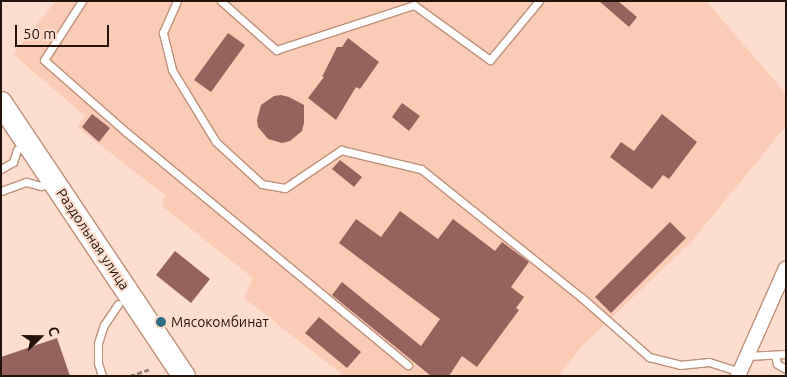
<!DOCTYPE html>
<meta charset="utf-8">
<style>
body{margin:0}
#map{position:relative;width:787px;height:377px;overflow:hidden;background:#fcddce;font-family:Ubuntu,sans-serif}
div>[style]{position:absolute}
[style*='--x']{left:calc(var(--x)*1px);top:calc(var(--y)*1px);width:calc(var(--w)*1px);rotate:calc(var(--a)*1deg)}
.built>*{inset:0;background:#fbccb5}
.building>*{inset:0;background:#95625c}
.path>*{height:2.5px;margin-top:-1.25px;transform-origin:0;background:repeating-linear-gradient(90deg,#9a8175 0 5px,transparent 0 7.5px)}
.roads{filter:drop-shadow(1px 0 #bf9079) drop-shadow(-1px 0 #bf9079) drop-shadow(0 1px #bf9079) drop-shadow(0 -1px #bf9079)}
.lane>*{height:7px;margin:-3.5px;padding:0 3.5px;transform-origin:3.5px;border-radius:3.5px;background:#fff}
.street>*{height:14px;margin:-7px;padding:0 7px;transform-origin:7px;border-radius:7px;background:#fff}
.primary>*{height:22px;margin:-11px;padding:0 11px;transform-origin:11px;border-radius:11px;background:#fff}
.dots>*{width:14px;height:14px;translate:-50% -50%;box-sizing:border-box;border:2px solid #fcddce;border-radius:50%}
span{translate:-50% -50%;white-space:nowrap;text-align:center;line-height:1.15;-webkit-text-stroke:4px #fcddce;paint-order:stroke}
.street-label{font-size:14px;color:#24130a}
.poi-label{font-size:14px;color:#24130a}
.left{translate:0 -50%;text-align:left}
.frame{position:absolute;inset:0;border:2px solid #24130a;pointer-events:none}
.north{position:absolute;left:15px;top:312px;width:50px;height:50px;-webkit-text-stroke:4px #fcddce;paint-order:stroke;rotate:68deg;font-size:14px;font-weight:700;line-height:20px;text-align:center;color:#24130a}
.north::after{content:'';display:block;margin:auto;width:18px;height:22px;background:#24130a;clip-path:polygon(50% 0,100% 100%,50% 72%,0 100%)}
.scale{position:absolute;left:15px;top:25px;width:94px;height:22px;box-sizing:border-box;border:2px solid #24130a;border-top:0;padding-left:6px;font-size:15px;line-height:18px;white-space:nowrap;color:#24130a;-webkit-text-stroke:4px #fcddce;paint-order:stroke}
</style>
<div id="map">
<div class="built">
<div style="clip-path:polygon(56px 1px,706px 1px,786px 94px,786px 126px,692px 241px,581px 347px,558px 376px,344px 376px,244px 298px,253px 278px,162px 206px,165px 195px,77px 127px,85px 116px,13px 54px)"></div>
</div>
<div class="building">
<div style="clip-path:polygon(599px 1px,618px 1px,637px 17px,629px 27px)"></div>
<div style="clip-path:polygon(228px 33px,245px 45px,211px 92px,194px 80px)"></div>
<div style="clip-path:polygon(348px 38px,379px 62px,360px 89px,356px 87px,336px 120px,308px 98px,324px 77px,322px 77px,337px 47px,342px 47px)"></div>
<div style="clip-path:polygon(281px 95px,289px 97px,304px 105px,304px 123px,302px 131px,290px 141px,282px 143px,268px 139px,258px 127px,257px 120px,261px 105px,274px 96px)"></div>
<div style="clip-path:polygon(402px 103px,420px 116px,409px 131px,392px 117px)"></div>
<div style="clip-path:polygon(92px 114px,110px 128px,99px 142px,82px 127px)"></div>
<div style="clip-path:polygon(662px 114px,697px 142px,669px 179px,663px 175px,652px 189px,610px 157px,621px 142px,634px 151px)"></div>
<div style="clip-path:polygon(340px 160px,362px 177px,354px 187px,332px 169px)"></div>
<div style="clip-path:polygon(400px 211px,438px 239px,453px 219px,495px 251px,502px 242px,529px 262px,511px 287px,524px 297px,516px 308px,519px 310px,477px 367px,462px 356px,449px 376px,431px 376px,332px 295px,342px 282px,421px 346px,440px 319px,339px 243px,356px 219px,381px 237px)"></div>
<div style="clip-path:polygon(670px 222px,686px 238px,611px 313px,595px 297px)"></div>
<div style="clip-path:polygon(175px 251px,210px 279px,191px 303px,156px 275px)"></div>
<div style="clip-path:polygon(319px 317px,361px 352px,347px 368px,305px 333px)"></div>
<div style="clip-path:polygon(57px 338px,70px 376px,1px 376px,1px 357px)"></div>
</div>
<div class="path">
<div style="--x:130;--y:376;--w:21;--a:-19"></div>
</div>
<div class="roads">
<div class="lane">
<div style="--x:82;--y:1;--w:70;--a:122.8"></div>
<div style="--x:44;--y:60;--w:109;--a:41.3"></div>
<div style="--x:126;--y:132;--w:366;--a:39.6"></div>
<div style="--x:177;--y:1;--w:35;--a:114"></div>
<div style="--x:163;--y:33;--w:38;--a:76"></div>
<div style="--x:172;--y:70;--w:84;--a:58.6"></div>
<div style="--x:216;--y:142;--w:62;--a:42.4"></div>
<div style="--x:262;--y:184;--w:23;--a:10"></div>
<div style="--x:285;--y:188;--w:68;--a:-34.2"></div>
<div style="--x:341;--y:150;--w:82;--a:13.4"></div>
<div style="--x:421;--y:169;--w:205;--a:38.7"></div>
<div style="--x:581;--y:297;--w:91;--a:41.4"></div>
<div style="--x:649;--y:357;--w:32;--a:14"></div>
<div style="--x:680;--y:365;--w:29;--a:-6"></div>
<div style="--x:709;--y:362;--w:33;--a:18"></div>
<div style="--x:221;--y:1;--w:74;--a:41.7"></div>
<div style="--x:276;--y:50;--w:145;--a:-18.1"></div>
<div style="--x:414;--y:5;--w:94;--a:35.9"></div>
<div style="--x:490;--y:60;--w:77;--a:-50.3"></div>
<div style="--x:1;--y:169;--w:14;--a:-30"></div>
<div style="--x:13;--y:162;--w:13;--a:-72"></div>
<div style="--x:1;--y:191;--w:27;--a:-20"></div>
<div style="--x:26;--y:182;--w:16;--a:15"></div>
<div style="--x:775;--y:355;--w:9;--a:77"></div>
<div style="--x:777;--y:364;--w:10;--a:29"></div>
<div style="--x:747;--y:356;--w:39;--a:-3"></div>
<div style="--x:102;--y:376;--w:14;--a:-107"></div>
<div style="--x:98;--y:363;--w:20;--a:-90"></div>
<div style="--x:98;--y:343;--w:19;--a:-72"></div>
<div style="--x:104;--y:325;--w:25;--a:-56"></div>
</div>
<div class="street">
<div style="--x:738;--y:376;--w:118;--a:-66"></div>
</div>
<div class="primary">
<div style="--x:1;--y:103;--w:329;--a:56.2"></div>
</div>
</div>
<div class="dots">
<div style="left:161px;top:322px;background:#326e85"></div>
</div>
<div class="street-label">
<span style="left:93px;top:239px;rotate:56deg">Раздольная улица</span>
</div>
<div class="poi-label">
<span class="left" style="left:171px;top:322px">Мясокомбинат</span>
</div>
<div class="frame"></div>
<div class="north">С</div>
<div class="scale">50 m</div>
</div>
